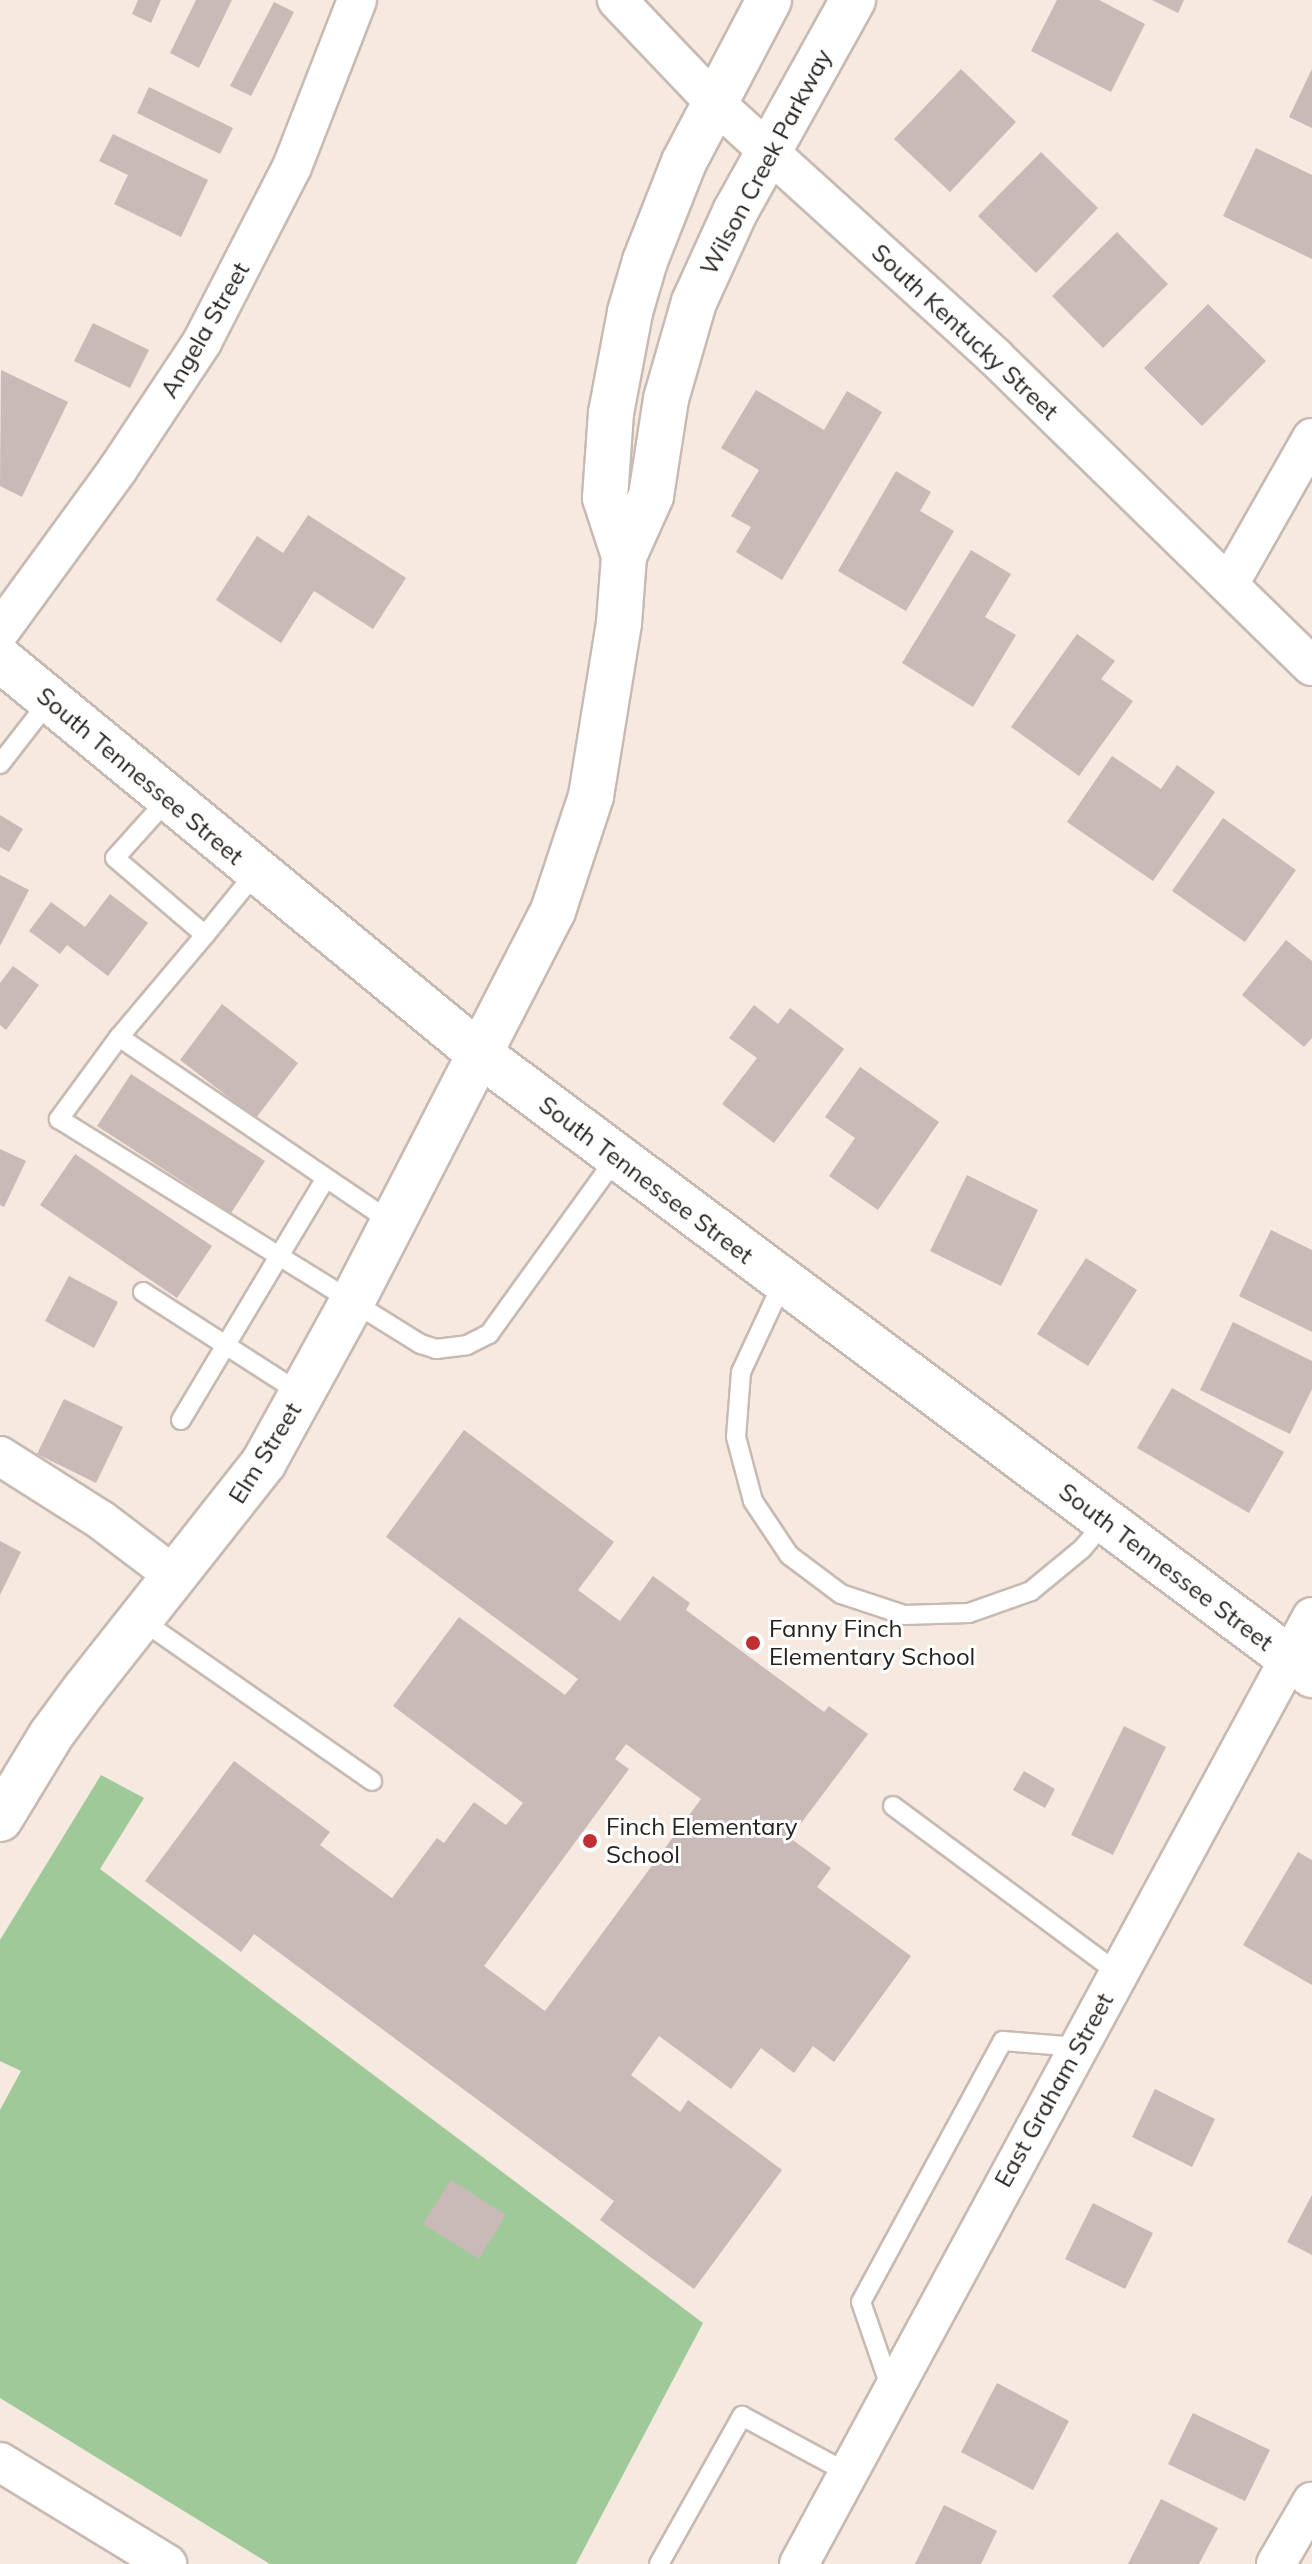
<!DOCTYPE html>
<style>
body{margin:0}
#map{position:relative;width:1312px;height:2564px;overflow:hidden;background:#f6e9e0;font-family:Mulish,sans-serif}
div>[style]{position:absolute}
[style*='--x']{left:calc(var(--x)*1px);top:calc(var(--y)*1px);width:calc(var(--w)*1px);rotate:calc(var(--a)*1deg)}
.green>*{inset:0;background:#a0c999}
.building>*{inset:0;background:#c9b9b7}
.roads{filter:drop-shadow(2px 0 #c7bab2) drop-shadow(-2px 0 #c7bab2) drop-shadow(0 2px #c7bab2) drop-shadow(0 -2px #c7bab2)}
.service>*{height:18px;margin:-9px;padding:0 9px;transform-origin:9px;border-radius:9px;background:#fff}
.minor>*{height:38px;margin:-19px;padding:0 19px;transform-origin:19px;border-radius:19px;background:#fff}
.tertiary>*{height:44px;margin:-22px;padding:0 22px;transform-origin:22px;border-radius:22px;background:#fff}
.secondary>*{height:44px;margin:-22px;padding:0 22px;transform-origin:22px;border-radius:22px;background:#fff}
.dots>*{width:22px;height:22px;translate:-50% -50%;box-sizing:border-box;border:4px solid #fff;border-radius:50%}
span{translate:-50% -50%;white-space:nowrap;text-align:center;line-height:1.15;-webkit-text-stroke:6px #fff;paint-order:stroke}
.street-label{font-size:24px;color:#26221f}
.poi-label{font-size:24px;color:#26221f}
.left{translate:0 -50%;text-align:left}
</style>
<div id="map">
<div class="green">
<div style="clip-path:polygon(101px 1775px,144px 1798px,100px 1869px,703px 2323px,576px 2564px,270px 2564px,0 2398px,0 2110px,21px 2071px,0 2061px,0 1940px)"></div>
</div>
<div class="building">
<div style="clip-path:polygon(138px 0,161px 0,151px 23px,132px 14px)"></div>
<div style="clip-path:polygon(196px 0,232px 0,199px 68px,170px 53px)"></div>
<div style="clip-path:polygon(1057px 0,1099px 0,1145px 24px,1111px 92px,1031px 51px)"></div>
<div style="clip-path:polygon(1152px 0,1184px 0,1178px 13px)"></div>
<div style="clip-path:polygon(274px 2px,294px 12px,251px 96px,230px 86px)"></div>
<div style="clip-path:polygon(961px 69px,1016px 122px,950px 192px,894px 139px)"></div>
<div style="clip-path:polygon(1312px 69px,1312px 128px,1289px 117px)"></div>
<div style="clip-path:polygon(149px 87px,233px 128px,220px 154px,137px 113px)"></div>
<div style="clip-path:polygon(113px 134px,208px 180px,181px 237px,114px 204px,128px 175px,99px 161px)"></div>
<div style="clip-path:polygon(1256px 148px,1312px 175px,1312px 259px,1223px 216px)"></div>
<div style="clip-path:polygon(1041px 152px,1098px 208px,1036px 273px,978px 216px)"></div>
<div style="clip-path:polygon(1117px 232px,1168px 284px,1103px 348px,1052px 296px)"></div>
<div style="clip-path:polygon(1208px 304px,1266px 361px,1202px 426px,1144px 368px)"></div>
<div style="clip-path:polygon(93px 323px,149px 350px,130px 388px,74px 361px)"></div>
<div style="clip-path:polygon(1px 370px,68px 402px,22px 497px,0 486px)"></div>
<div style="clip-path:polygon(756px 390px,824px 430px,847px 391px,882px 412px,782px 580px,736px 552px,751px 527px,731px 516px,759px 470px,721px 448px)"></div>
<div style="clip-path:polygon(896px 471px,931px 492px,920px 511px,954px 531px,906px 611px,838px 571px)"></div>
<div style="clip-path:polygon(308px 515px,406px 578px,373px 629px,314px 591px,281px 643px,216px 600px,257px 536px,283px 553px)"></div>
<div style="clip-path:polygon(971px 550px,1011px 574px,985px 617px,1016px 635px,973px 707px,902px 663px)"></div>
<div style="clip-path:polygon(1077px 634px,1115px 661px,1101px 679px,1133px 701px,1079px 776px,1011px 727px)"></div>
<div style="clip-path:polygon(1112px 756px,1161px 789px,1177px 765px,1215px 792px,1153px 881px,1067px 822px)"></div>
<div style="clip-path:polygon(0 815px,23px 829px,9px 852px,0 847px)"></div>
<div style="clip-path:polygon(1223px 818px,1296px 870px,1245px 942px,1172px 891px)"></div>
<div style="clip-path:polygon(0 875px,29px 890px,0 946px)"></div>
<div style="clip-path:polygon(110px 894px,148px 923px,108px 976px,67px 945px,60px 954px,29px 931px,51px 902px,85px 927px)"></div>
<div style="clip-path:polygon(1286px 940px,1312px 961px,1312px 1038px,1304px 1047px,1242px 995px)"></div>
<div style="clip-path:polygon(13px 966px,39px 985px,6px 1030px,0 1025px,0 983px)"></div>
<div style="clip-path:polygon(222px 1004px,298px 1063px,256px 1118px,180px 1060px)"></div>
<div style="clip-path:polygon(754px 1005px,778px 1024px,790px 1008px,844px 1049px,774px 1143px,722px 1104px,757px 1058px,729px 1038px)"></div>
<div style="clip-path:polygon(860px 1067px,939px 1122px,878px 1210px,829px 1176px,855px 1138px,825px 1117px)"></div>
<div style="clip-path:polygon(131px 1074px,265px 1161px,231px 1213px,97px 1126px)"></div>
<div style="clip-path:polygon(0 1149px,26px 1161px,4px 1207px,0 1205px)"></div>
<div style="clip-path:polygon(75px 1154px,212px 1246px,177px 1298px,40px 1205px)"></div>
<div style="clip-path:polygon(967px 1175px,1038px 1210px,1001px 1286px,930px 1251px)"></div>
<div style="clip-path:polygon(1271px 1230px,1312px 1250px,1312px 1332px,1239px 1296px)"></div>
<div style="clip-path:polygon(1086px 1258px,1137px 1290px,1088px 1366px,1037px 1334px)"></div>
<div style="clip-path:polygon(69px 1276px,118px 1302px,94px 1348px,45px 1321px)"></div>
<div style="clip-path:polygon(1233px 1322px,1312px 1361px,1312px 1389px,1290px 1434px,1200px 1390px)"></div>
<div style="clip-path:polygon(1172px 1388px,1284px 1452px,1249px 1513px,1137px 1448px)"></div>
<div style="clip-path:polygon(64px 1399px,123px 1427px,96px 1483px,37px 1454px)"></div>
<div style="clip-path:polygon(evenodd,464px 1430px,614px 1542px,578px 1590px,620px 1621px,653px 1576px,690px 1603px,686px 1610px,824px 1712px,829px 1706px,868px 1734px,790px 1838px,831px 1868px,817px 1887px,911px 1956px,834px 2062px,813px 2046px,794px 2073px,761px 2048px,731px 2089px,659px 2036px,631px 2075px,680px 2112px,688px 2100px,782px 2170px,694px 2289px,600px 2220px,614px 2201px,254px 1934px,241px 1952px,145px 1881px,234px 1761px,330px 1832px,320px 1845px,392px 1898px,437px 1838px,444px 1843px,474px 1802px,506px 1825px,523px 1803px,393px 1706px,459px 1617px,565px 1695px,578px 1679px,386px 1537px,464px 1430px,626px 1744px,701px 1799px,545px 2011px,484px 1966px,629px 1769px,615px 1759px,626px 1744px)"></div>
<div style="clip-path:polygon(0 1541px,21px 1552px,0 1595px)"></div>
<div style="clip-path:polygon(1124px 1726px,1166px 1747px,1113px 1855px,1071px 1835px)"></div>
<div style="clip-path:polygon(1024px 1771px,1055px 1789px,1045px 1808px,1013px 1790px)"></div>
<div style="clip-path:polygon(1298px 1852px,1312px 1860px,1312px 1985px,1243px 1945px)"></div>
<div style="clip-path:polygon(1155px 2089px,1215px 2119px,1192px 2167px,1132px 2137px)"></div>
<div style="clip-path:polygon(451px 2180px,506px 2215px,479px 2259px,423px 2224px)"></div>
<div style="clip-path:polygon(1312px 2195px,1312px 2255px,1287px 2242px)"></div>
<div style="clip-path:polygon(1093px 2203px,1153px 2233px,1125px 2289px,1065px 2259px)"></div>
<div style="clip-path:polygon(997px 2383px,1069px 2421px,1033px 2490px,961px 2452px)"></div>
<div style="clip-path:polygon(1193px 2413px,1270px 2450px,1245px 2501px,1168px 2464px)"></div>
<div style="clip-path:polygon(1161px 2499px,1218px 2528px,1199px 2564px,1128px 2564px)"></div>
<div style="clip-path:polygon(944px 2505px,997px 2531px,981px 2564px,915px 2564px)"></div>
</div>
<div class="roads">
<div class="service">
<div style="--x:0;--y:764;--w:80;--a:-52.1"></div>
<div style="--x:168;--y:799;--w:79;--a:131.9"></div>
<div style="--x:115;--y:858;--w:118;--a:40.5"></div>
<div style="--x:205;--y:935;--w:81;--a:-51"></div>
<div style="--x:205;--y:935;--w:133;--a:130.1"></div>
<div style="--x:119;--y:1037;--w:102;--a:126.2"></div>
<div style="--x:59;--y:1119;--w:426;--a:31.9"></div>
<div style="--x:421;--y:1344;--w:16;--a:18"></div>
<div style="--x:436;--y:1349;--w:31;--a:-7"></div>
<div style="--x:467;--y:1345;--w:25;--a:-27"></div>
<div style="--x:489;--y:1334;--w:217;--a:-54.2"></div>
<div style="--x:119;--y:1037;--w:331;--a:34.2"></div>
<div style="--x:783;--y:1282;--w:99;--a:115"></div>
<div style="--x:741;--y:1372;--w:65;--a:94.4"></div>
<div style="--x:736;--y:1437;--w:66;--a:75.1"></div>
<div style="--x:753;--y:1501;--w:65;--a:56.3"></div>
<div style="--x:789;--y:1555;--w:65;--a:36.9"></div>
<div style="--x:841;--y:1594;--w:66;--a:18.4"></div>
<div style="--x:904;--y:1615;--w:65;--a:-1.8"></div>
<div style="--x:969;--y:1613;--w:66;--a:-19.5"></div>
<div style="--x:1031;--y:1591;--w:66;--a:-39.5"></div>
<div style="--x:1082;--y:1549;--w:35;--a:-50"></div>
<div style="--x:143;--y:1292;--w:189;--a:32.7"></div>
<div style="--x:181;--y:1420;--w:282;--a:-59.1"></div>
<div style="--x:140;--y:1619;--w:283;--a:34.9"></div>
<div style="--x:893;--y:1806;--w:280;--a:36.6"></div>
<div style="--x:891;--y:2389;--w:92;--a:-109"></div>
<div style="--x:861;--y:2302;--w:297;--a:-61.5"></div>
<div style="--x:1003;--y:2041;--w:75;--a:4.6"></div>
<div style="--x:659;--y:2564;--w:170;--a:-60.7"></div>
<div style="--x:742;--y:2416;--w:118;--a:28.3"></div>
</div>
<div class="minor">
<div style="--x:617;--y:0;--w:141;--a:46.4"></div>
<div style="--x:714;--y:102;--w:378;--a:42.2"></div>
<div style="--x:994;--y:356;--w:444;--a:44.3"></div>
<div style="--x:1229;--y:584;--w:168;--a:-60.4"></div>
<div style="--x:0;--y:631;--w:200;--a:-53.9"></div>
<div style="--x:118;--y:469;--w:152;--a:-56.5"></div>
<div style="--x:202;--y:342;--w:197;--a:-62.8"></div>
<div style="--x:292;--y:167;--w:179;--a:-68.7"></div>
<div style="--x:0;--y:1456;--w:120;--a:32.4"></div>
<div style="--x:101;--y:1520;--w:94;--a:37.2"></div>
<div style="--x:0;--y:2462;--w:196;--a:31.4"></div>
<div style="--x:799;--y:2564;--w:1077;--a:-61.56"></div>
<div style="--x:1276;--y:2564;--w:72;--a:-59.9"></div>
</div>
<div class="tertiary">
<div style="--x:0;--y:659;--w:623;--a:39.46"></div>
<div style="--x:481;--y:1055;--w:1037;--a:36.73"></div>
</div>
<div class="secondary">
<div style="--x:624;--y:556;--w:66;--a:-65.8"></div>
<div style="--x:651;--y:496;--w:98;--a:-81.2"></div>
<div style="--x:666;--y:399;--w:101;--a:-73.9"></div>
<div style="--x:694;--y:302;--w:99;--a:-65.5"></div>
<div style="--x:735;--y:212;--w:243;--a:-60.9"></div>
<div style="--x:0;--y:1819;--w:98;--a:-58.7"></div>
<div style="--x:51;--y:1735;--w:57;--a:-53.5"></div>
<div style="--x:85;--y:1689;--w:289;--a:-51.7"></div>
<div style="--x:264;--y:1462;--w:180;--a:-61.2"></div>
<div style="--x:351;--y:1304;--w:442;--a:-62.8"></div>
<div style="--x:553;--y:911;--w:121;--a:-71.7"></div>
<div style="--x:591;--y:796;--w:175;--a:-80.8"></div>
<div style="--x:619;--y:623;--w:67;--a:-85.7"></div>
<div style="--x:624;--y:556;--w:61;--a:-108.1"></div>
<div style="--x:605;--y:498;--w:85;--a:-86"></div>
<div style="--x:611;--y:413;--w:103;--a:-79.3"></div>
<div style="--x:630;--y:312;--w:53;--a:-73.6"></div>
<div style="--x:645;--y:261;--w:106;--a:-68.5"></div>
<div style="--x:684;--y:162;--w:183;--a:-62.3"></div>
</div>
</div>
<div class="dots">
<div style="left:753px;top:1643px;background:#c03033"></div>
<div style="left:590px;top:1841px;background:#c03033"></div>
</div>
<div class="street-label">
<span style="left:766px;top:162px;rotate:-62deg">Wilson Creek Parkway</span>
<span style="left:205px;top:330px;rotate:-60deg">Angela Street</span>
<span style="left:965px;top:332px;rotate:43deg">South Kentucky Street</span>
<span style="left:140px;top:776px;rotate:40deg">South Tennessee Street</span>
<span style="left:646px;top:1180px;rotate:37deg">South Tennessee Street</span>
<span style="left:265px;top:1453px;rotate:-58deg">Elm Street</span>
<span style="left:1166px;top:1567px;rotate:37deg">South Tennessee Street</span>
<span style="left:1054px;top:2090px;rotate:-61deg">East Graham Street</span>
</div>
<div class="poi-label">
<span class="left" style="left:769px;top:1643px">Fanny Finch<br>Elementary School</span>
<span class="left" style="left:606px;top:1841px">Finch Elementary<br>School</span>
</div>
</div>
